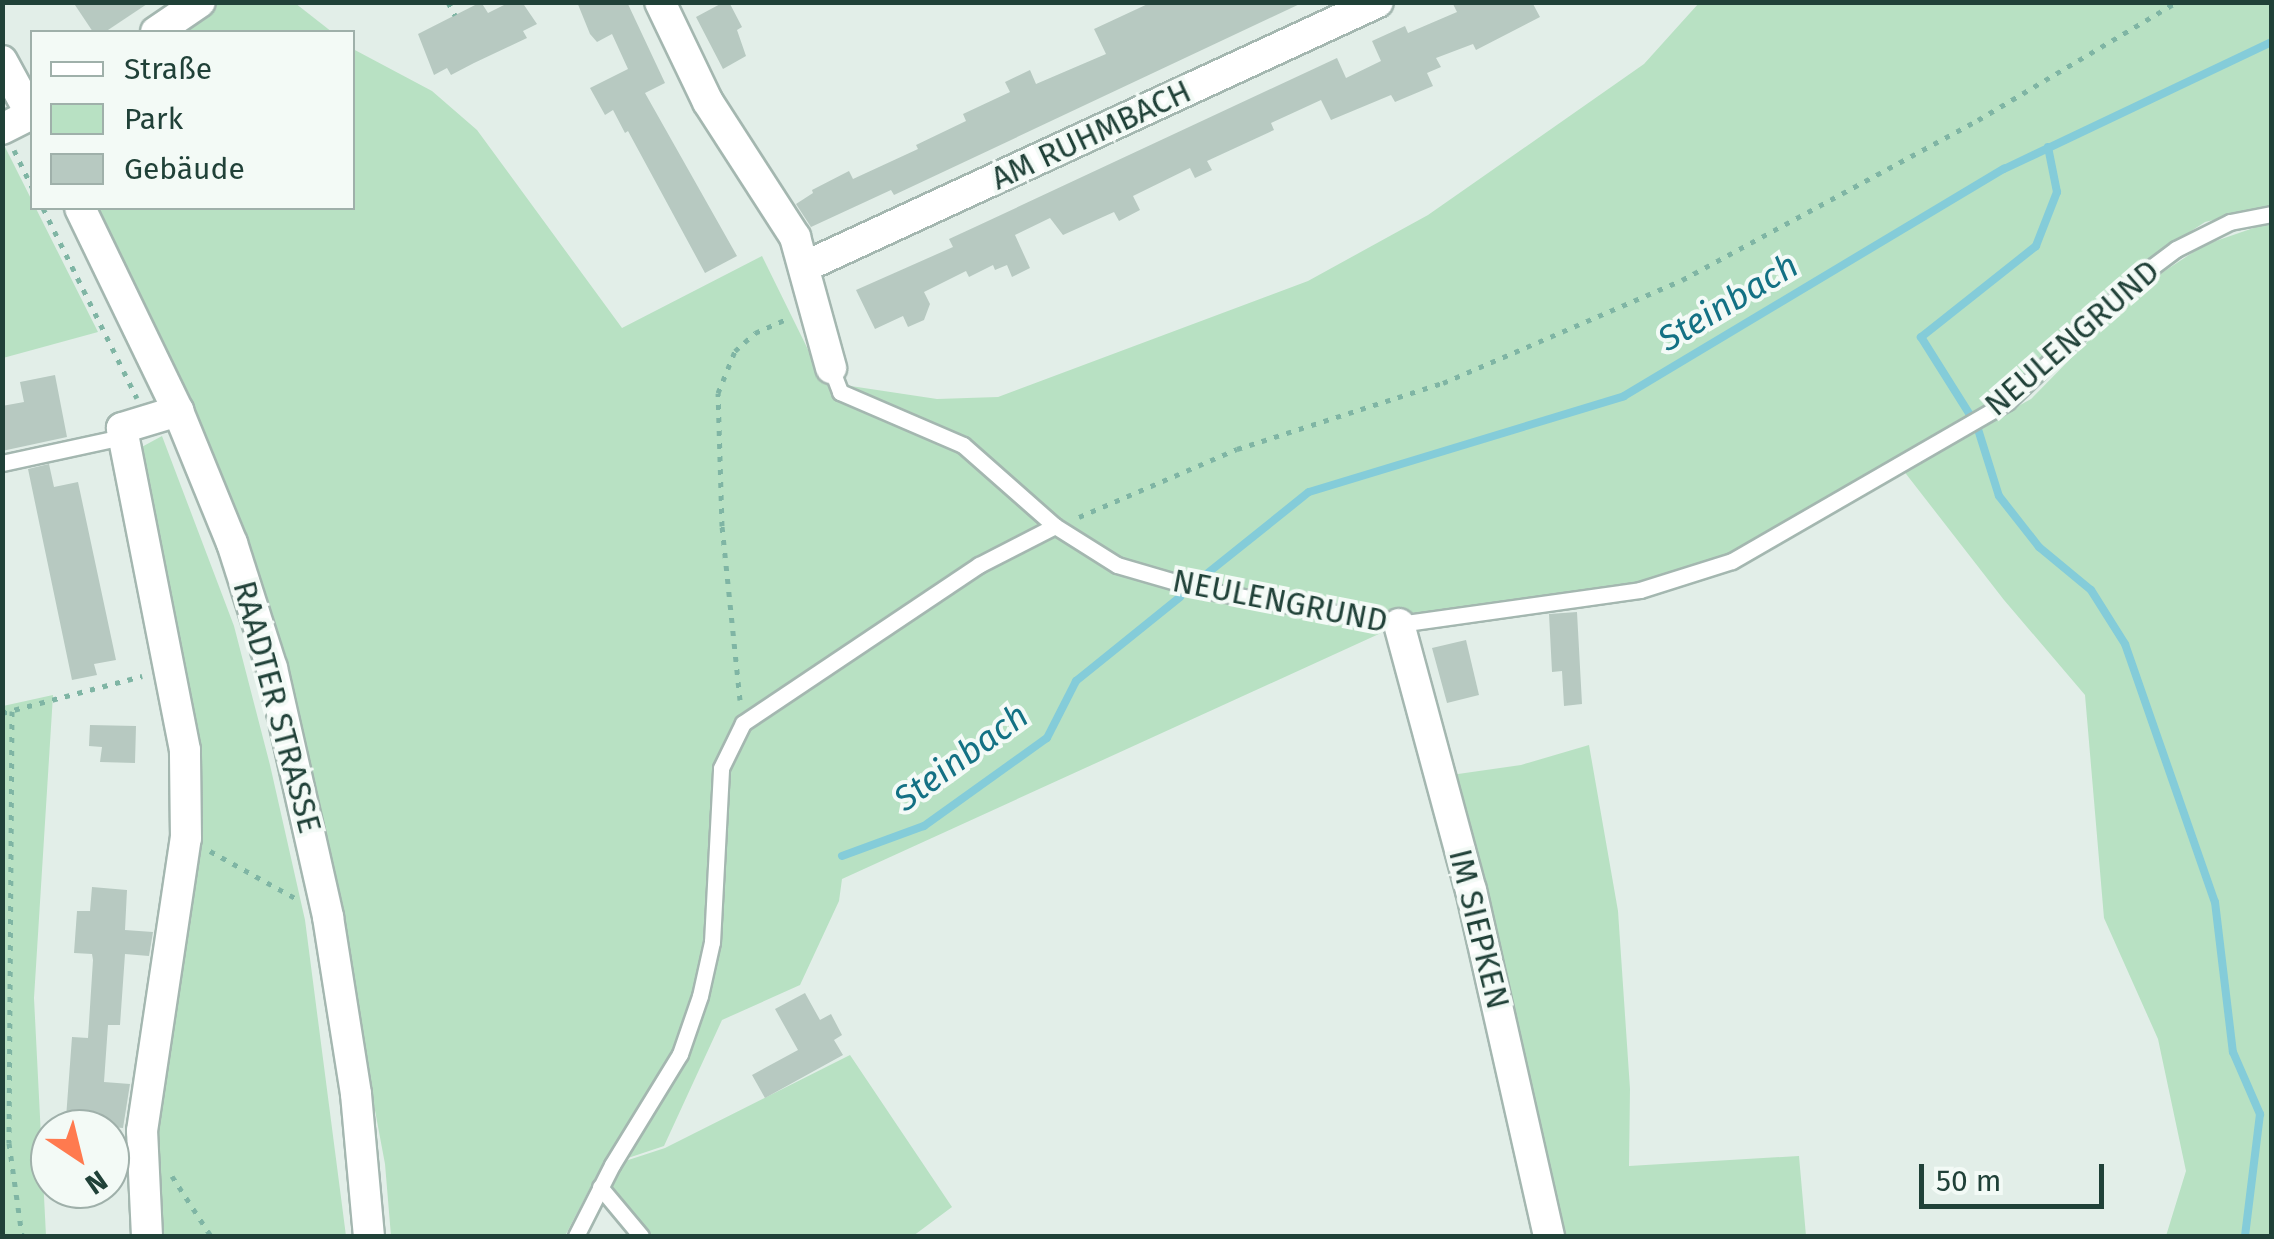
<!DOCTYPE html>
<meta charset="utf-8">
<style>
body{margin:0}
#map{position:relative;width:2274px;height:1239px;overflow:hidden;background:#e2eee8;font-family:"Fira Sans",sans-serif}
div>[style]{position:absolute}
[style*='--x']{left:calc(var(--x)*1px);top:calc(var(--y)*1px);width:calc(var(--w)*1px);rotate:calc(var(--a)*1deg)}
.green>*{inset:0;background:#b8e1c3}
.stream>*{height:8px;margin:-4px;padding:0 4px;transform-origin:4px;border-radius:4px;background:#84ccd9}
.building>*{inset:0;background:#b7c9c1}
.path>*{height:5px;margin-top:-2.5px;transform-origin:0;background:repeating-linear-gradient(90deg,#7fb5a4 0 5px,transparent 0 13px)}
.roads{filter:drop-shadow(2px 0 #a4b7b0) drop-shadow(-2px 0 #a4b7b0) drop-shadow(0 2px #a4b7b0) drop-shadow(0 -2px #a4b7b0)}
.service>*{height:15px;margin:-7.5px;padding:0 7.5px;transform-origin:7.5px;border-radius:7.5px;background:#fff}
.minor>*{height:30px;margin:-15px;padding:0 15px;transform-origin:15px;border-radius:15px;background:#fff}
.secondary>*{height:30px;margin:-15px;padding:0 15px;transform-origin:15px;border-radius:15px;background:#fff}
span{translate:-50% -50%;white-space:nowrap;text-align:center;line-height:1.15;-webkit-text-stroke:8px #f3faf6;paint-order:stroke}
.street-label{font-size:32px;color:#204138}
.water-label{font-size:35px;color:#137184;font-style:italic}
.frame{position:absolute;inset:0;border:5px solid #204138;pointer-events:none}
.legend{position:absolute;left:30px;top:30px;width:325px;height:180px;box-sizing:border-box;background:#f3faf6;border:2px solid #9fb0aa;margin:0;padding:12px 18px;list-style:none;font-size:30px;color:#204138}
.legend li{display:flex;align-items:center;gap:20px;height:50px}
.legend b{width:50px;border:2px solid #9fb0aa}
.north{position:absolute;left:30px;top:1109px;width:100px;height:100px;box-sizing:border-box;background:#f3faf6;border:2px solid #9fb0aa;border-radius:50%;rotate:145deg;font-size:28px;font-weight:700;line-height:40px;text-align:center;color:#204138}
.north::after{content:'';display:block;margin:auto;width:35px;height:45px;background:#ff7a4f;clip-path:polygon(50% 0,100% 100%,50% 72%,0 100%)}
.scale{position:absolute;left:1919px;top:1164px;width:185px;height:45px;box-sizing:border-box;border:5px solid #204138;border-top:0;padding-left:12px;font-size:30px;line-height:35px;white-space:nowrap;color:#204138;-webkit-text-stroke:8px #f3faf6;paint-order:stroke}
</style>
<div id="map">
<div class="green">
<div style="clip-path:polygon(213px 2px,295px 3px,332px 32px,172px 32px)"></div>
<div style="clip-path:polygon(1699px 3px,2271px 3px,2271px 206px,2205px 222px,2138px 266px,2029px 376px,1904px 469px,2031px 399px,2142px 286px,2204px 245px,2271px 222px,2271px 1236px,2166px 1236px,2186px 1171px,2158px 1039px,2104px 918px,2085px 695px,2004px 600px,1903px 470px,1732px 560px,1639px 589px,1392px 628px,842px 879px,839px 901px,800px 985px,722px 1020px,664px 1146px,601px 1167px,565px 1236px,391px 1236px,385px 1164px,339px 918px,186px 409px,97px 208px,352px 208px,353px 49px,432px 91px,477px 130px,622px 328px,762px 256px,824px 382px,937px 399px,998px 397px,1308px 281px,1428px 215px,1644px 64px)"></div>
<div style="clip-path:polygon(3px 143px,98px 332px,3px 358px)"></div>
<div style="clip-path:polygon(162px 436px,234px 626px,270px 765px,305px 920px,346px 1236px,157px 1236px,147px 1130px,189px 840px,138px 449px)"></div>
<div style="clip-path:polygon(53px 695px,34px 998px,46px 1236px,3px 1236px,3px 706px)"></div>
<div style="clip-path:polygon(1589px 745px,1618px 911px,1630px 1089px,1629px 1166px,1799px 1156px,1806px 1236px,1552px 1236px,1444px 776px,1521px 765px)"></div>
<div style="clip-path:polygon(850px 1055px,952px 1207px,913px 1236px,642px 1236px,600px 1187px,613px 1165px,665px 1148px)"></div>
</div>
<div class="stream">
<div style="--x:2048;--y:147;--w:46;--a:78.7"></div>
<div style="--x:2057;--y:192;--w:58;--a:111.3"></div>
<div style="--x:2036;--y:246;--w:147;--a:141.6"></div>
<div style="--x:1921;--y:337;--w:105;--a:57.8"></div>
<div style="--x:1977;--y:426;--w:73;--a:72.6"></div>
<div style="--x:1999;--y:496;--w:65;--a:51.9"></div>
<div style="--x:2039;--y:547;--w:67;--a:39.6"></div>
<div style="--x:2091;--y:590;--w:64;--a:57.8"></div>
<div style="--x:2125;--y:644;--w:273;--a:70.8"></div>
<div style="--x:2215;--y:902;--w:151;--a:83.2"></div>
<div style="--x:2233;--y:1052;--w:68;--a:66.5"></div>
<div style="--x:2260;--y:1114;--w:123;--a:97"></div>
<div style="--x:1204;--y:576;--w:134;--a:-38.7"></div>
<div style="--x:1309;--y:492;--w:329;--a:-16.9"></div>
<div style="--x:1624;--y:396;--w:443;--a:-30.9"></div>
<div style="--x:2004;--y:169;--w:297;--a:-25.4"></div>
<div style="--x:842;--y:856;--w:87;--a:-20.1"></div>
<div style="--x:924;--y:826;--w:151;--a:-35.6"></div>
<div style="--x:1047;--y:738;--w:64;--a:-63"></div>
<div style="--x:1076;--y:681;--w:134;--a:-38.9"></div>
</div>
<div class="building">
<div style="clip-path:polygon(73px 2px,150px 2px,105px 32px,93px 32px)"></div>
<div style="clip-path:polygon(481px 2px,488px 13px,510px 2px,522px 2px,537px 24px,523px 31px,527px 38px,474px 63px,451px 75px,447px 68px,434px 75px,418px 34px)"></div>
<div style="clip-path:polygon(577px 2px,627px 2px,665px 83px,645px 93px,737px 256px,705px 273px,628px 131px,625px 133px,613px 110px,605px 115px,590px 88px,628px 69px,612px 34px,597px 42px,590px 34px)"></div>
<div style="clip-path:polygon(724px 2px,729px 2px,742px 27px,737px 30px,746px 56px,723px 69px,696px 17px)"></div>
<div style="clip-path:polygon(1152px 2px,1304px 2px,894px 195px,891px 190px,811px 227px,796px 204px,813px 193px,812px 190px,849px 171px,853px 179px,918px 149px,916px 145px,966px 121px,963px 114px,1010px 92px,1005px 82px,1030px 70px,1036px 84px,1106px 54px,1094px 29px)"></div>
<div style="clip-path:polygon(1452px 2px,1532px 2px,1540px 17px,1476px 50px,1473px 44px,1436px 58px,1441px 67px,1427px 73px,1433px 86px,1395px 102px,1391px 95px,1331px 120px,1321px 100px,1271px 123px,1274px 130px,1207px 161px,1212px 170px,1195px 178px,1190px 168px,1133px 196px,1140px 210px,1119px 221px,1114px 212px,1063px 235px,1050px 218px,1015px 235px,1030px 268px,1012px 277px,1007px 265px,995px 270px,993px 265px,969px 277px,966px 271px,924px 292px,930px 304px,924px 320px,908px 327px,903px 316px,875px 329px,856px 290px,953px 247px,949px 239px,975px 227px,1337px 58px,1346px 78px,1381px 61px,1372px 41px,1405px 26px,1408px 33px,1457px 12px)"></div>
<div style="clip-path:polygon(55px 375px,67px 437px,2px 451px,2px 406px,24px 402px,20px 382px)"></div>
<div style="clip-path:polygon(49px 464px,54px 487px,78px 482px,116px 660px,94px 664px,97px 675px,72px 680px,28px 469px)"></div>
<div style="clip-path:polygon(1577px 612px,1582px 704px,1564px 706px,1562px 671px,1552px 672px,1549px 614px)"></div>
<div style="clip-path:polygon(1466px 640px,1479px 695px,1447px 703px,1432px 648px)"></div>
<div style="clip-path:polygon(90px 725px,136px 726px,135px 763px,100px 762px,102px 747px,89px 746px)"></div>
<div style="clip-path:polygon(92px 887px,127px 890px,125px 930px,153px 932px,149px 956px,125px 954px,120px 1025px,108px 1025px,104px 1082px,130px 1084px,123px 1128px,110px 1127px,110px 1121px,66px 1118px,72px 1037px,88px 1038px,93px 960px,92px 954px,74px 953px,77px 911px,90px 911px)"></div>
<div style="clip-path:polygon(805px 993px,820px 1020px,831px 1014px,842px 1035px,834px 1040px,843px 1055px,765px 1098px,752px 1075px,798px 1050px,775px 1009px)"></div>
</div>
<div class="path">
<div style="--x:448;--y:2;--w:15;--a:62"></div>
<div style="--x:14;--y:150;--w:41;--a:64.1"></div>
<div style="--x:43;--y:208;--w:212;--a:63.7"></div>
<div style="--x:1079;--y:517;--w:172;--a:-23.3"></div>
<div style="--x:1237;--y:449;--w:216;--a:-17.8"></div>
<div style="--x:1443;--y:383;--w:260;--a:-23.3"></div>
<div style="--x:1682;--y:280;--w:336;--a:-28.4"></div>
<div style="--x:1978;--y:120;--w:231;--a:-30.7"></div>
<div style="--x:740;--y:700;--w:175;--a:-95.9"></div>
<div style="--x:722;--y:526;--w:133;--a:-91.7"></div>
<div style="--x:718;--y:393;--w:45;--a:-68"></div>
<div style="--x:735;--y:351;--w:27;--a:-42"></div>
<div style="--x:755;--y:333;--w:37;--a:-24"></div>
<div style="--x:12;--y:711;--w:432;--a:90.4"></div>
<div style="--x:9;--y:1143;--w:94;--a:82"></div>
<div style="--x:2;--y:713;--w:145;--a:-14.8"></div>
<div style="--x:210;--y:851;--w:99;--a:28.9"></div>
<div style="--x:172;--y:1176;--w:72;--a:57"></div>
</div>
<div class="roads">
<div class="service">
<div style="--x:831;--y:368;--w:26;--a:69"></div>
<div style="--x:840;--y:392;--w:134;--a:23.3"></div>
<div style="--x:963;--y:445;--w:123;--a:41.4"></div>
<div style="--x:1055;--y:526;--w:73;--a:32.2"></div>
<div style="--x:1117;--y:565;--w:90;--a:16.2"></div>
<div style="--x:1203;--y:590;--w:199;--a:9.8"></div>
<div style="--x:1399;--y:624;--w:243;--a:-8"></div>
<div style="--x:1640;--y:590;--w:96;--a:-17.5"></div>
<div style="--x:1732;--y:561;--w:318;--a:-30"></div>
<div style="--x:2007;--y:402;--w:178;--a:-43.6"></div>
<div style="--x:2136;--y:279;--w:50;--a:-36.9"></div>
<div style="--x:2176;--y:249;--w:60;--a:-26.6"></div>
<div style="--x:2230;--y:222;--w:43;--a:-10.8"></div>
<div style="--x:2;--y:463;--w:123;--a:-12.2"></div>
<div style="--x:600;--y:1187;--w:64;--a:50.1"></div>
<div style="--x:576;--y:1236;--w:80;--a:-63.1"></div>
<div style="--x:612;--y:1165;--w:130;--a:-58.5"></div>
<div style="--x:680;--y:1054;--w:61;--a:-71"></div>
<div style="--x:700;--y:996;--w:55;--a:-77.5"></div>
<div style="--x:712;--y:942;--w:174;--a:-87"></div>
<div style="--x:721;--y:768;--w:50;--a:-63.9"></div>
<div style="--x:743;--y:723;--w:284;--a:-33.8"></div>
<div style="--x:979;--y:565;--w:85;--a:-27.2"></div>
</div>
<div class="minor">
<div style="--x:660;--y:2;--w:111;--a:64.4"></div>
<div style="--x:708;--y:102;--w:161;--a:57.2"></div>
<div style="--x:795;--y:237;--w:136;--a:74.6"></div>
<div style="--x:156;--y:32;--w:53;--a:-34.3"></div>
<div style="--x:2;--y:129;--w:34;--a:-27"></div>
<div style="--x:804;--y:267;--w:632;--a:-24.78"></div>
<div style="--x:1399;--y:624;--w:276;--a:74.9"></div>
<div style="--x:1471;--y:890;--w:355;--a:77.3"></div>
<div style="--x:147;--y:1236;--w:105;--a:-92.7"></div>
<div style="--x:142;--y:1131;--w:296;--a:-81.5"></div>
<div style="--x:186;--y:838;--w:88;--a:-90.7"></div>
<div style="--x:185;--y:750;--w:328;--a:-101.1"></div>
<div style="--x:122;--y:428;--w:59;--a:-16.9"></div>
</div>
<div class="secondary">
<div style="--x:2;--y:61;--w:63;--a:61.4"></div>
<div style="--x:80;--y:208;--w:225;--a:64.2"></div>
<div style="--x:178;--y:411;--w:143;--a:67.8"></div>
<div style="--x:232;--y:543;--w:131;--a:72.3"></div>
<div style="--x:272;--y:668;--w:255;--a:77.3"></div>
<div style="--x:328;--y:917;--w:179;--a:81"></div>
<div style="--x:356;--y:1094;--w:143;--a:84.8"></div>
</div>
</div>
<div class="street-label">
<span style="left:1091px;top:135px;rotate:-25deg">AM RUHMBACH</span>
<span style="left:2072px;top:338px;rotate:-41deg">NEULENGRUND</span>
<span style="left:1280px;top:601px;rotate:11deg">NEULENGRUND</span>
<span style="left:277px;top:707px;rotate:75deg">RAADTER STRASSE</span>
<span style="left:1479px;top:929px;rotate:76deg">IM SIEPKEN</span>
</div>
<div class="water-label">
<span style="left:1728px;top:302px;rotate:-31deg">Steinbach</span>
<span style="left:961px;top:757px;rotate:-36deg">Steinbach</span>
</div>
<div class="frame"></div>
<ul class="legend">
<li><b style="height:12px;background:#fff"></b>Straße</li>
<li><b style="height:28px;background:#b8e1c3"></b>Park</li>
<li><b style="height:28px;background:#b7c9c1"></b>Gebäude</li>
</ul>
<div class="north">N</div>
<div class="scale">50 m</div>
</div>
